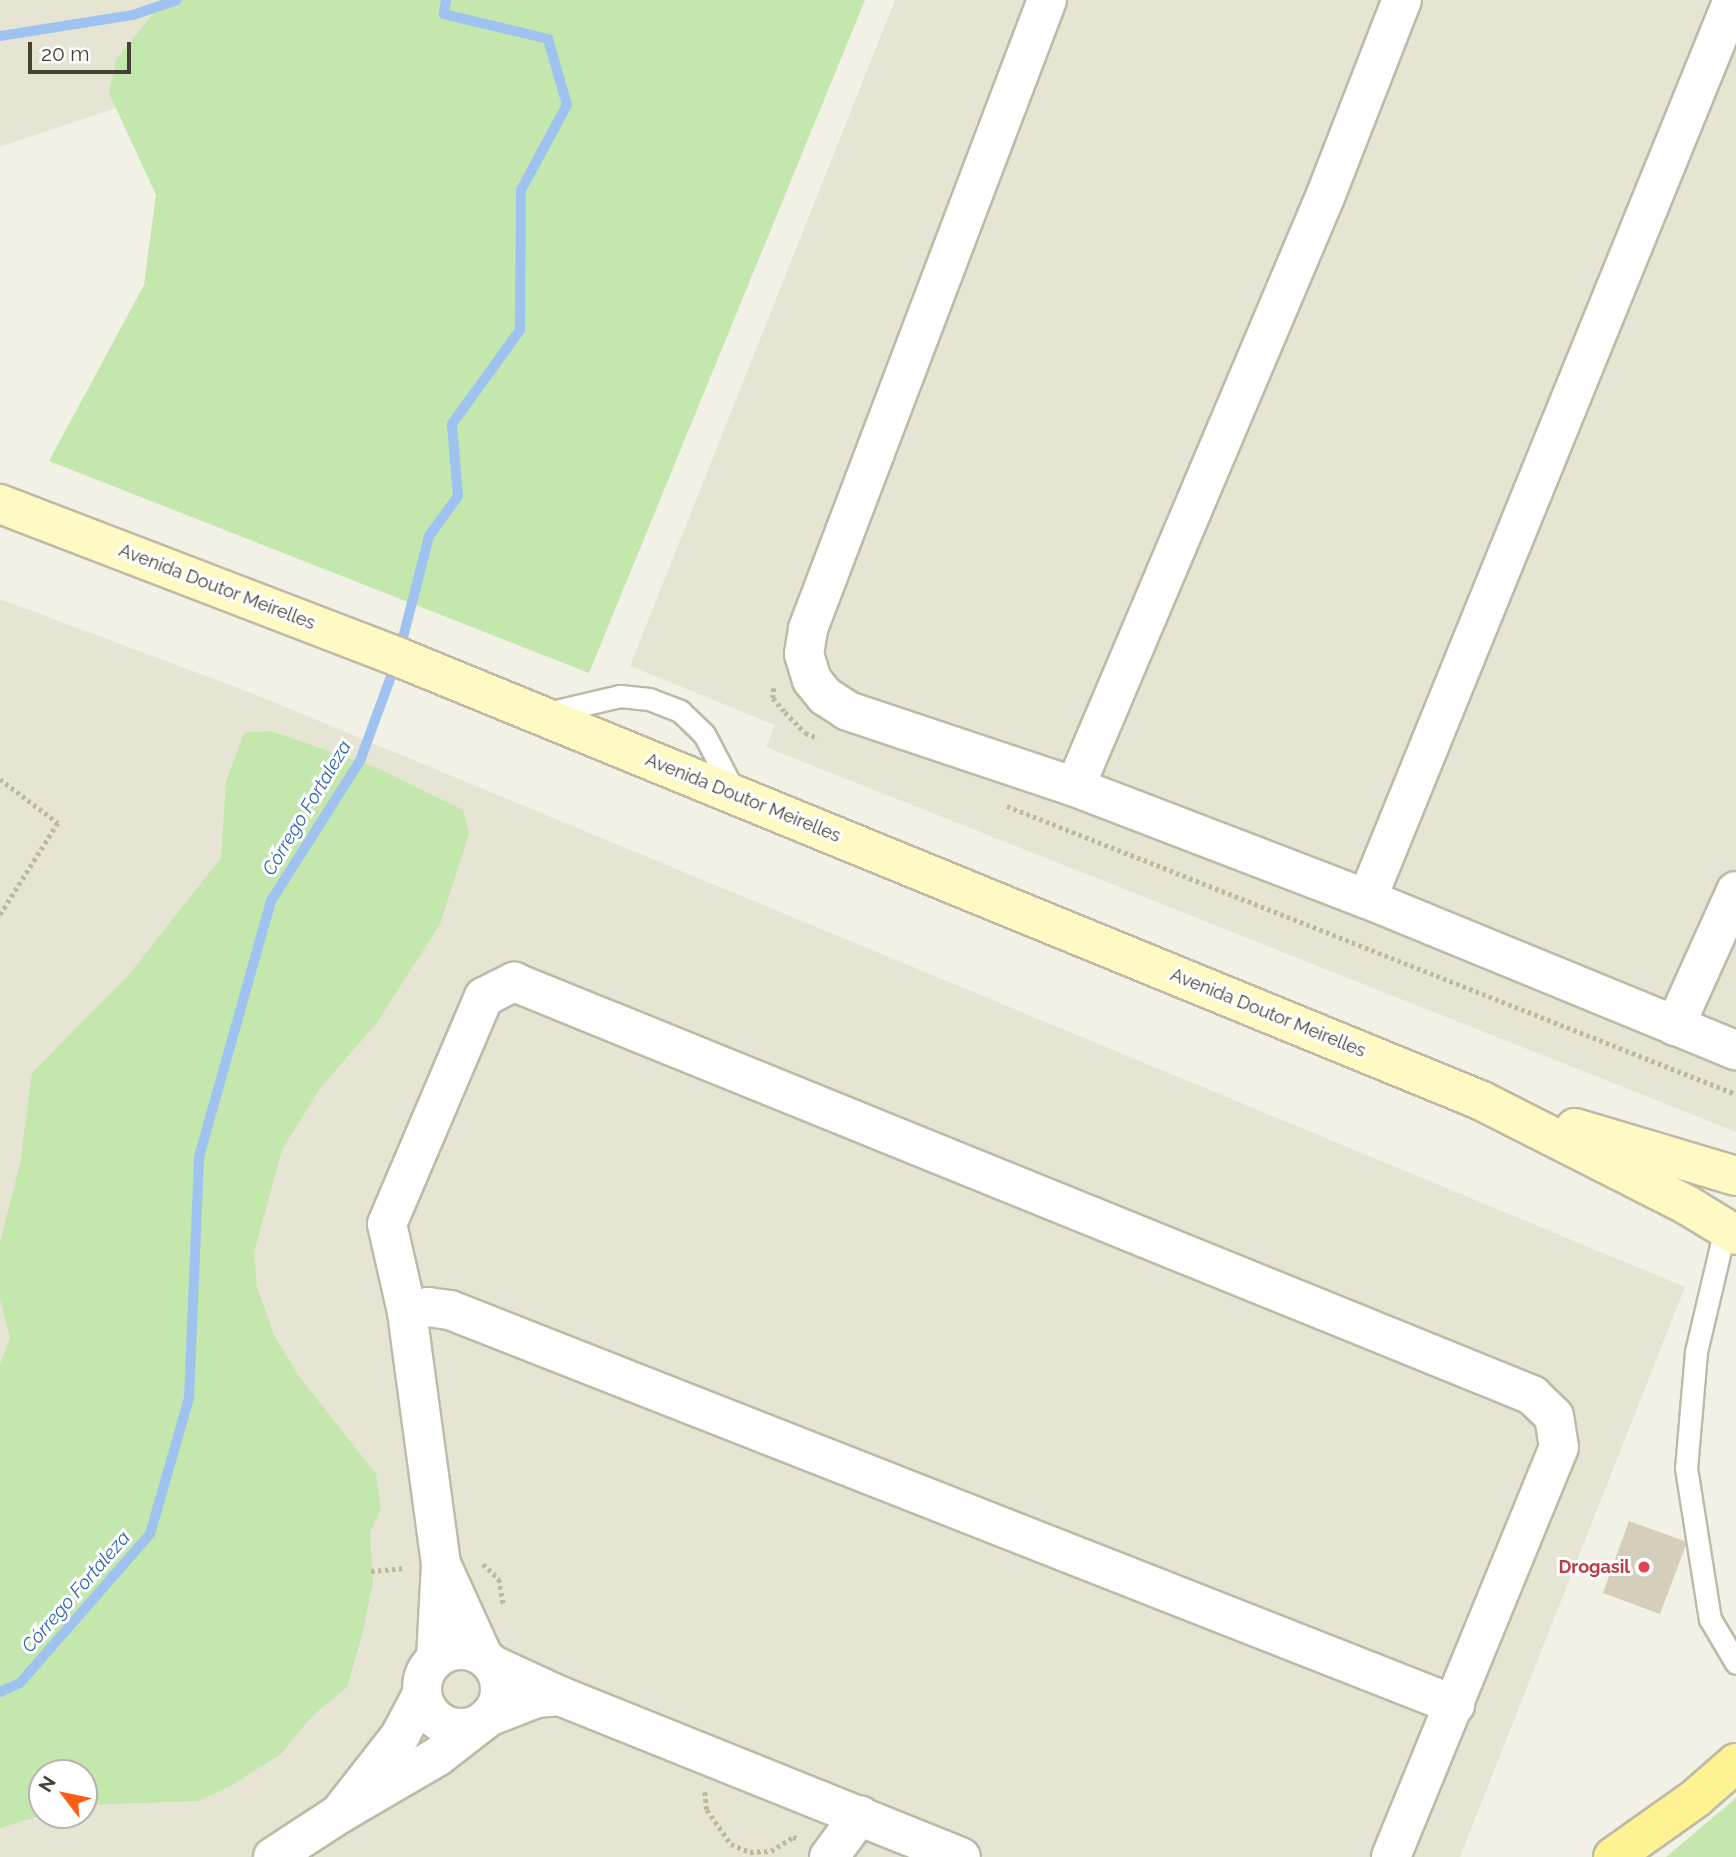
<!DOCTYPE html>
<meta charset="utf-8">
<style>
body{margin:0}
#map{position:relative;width:1736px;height:1857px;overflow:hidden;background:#f2f1e5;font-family:Raleway,sans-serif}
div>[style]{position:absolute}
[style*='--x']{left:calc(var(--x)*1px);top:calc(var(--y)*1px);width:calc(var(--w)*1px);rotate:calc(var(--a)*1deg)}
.residential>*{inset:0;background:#e6e4d3}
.green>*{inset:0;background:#c3e7ad}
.stream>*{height:10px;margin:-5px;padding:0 5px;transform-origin:5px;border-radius:5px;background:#a0c2f0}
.building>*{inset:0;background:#d4ceba}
.path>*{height:4.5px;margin-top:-2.25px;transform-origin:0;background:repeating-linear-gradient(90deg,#c0b899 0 3.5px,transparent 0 7px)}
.roads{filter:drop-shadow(2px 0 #bebaa7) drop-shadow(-2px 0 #bebaa7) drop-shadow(0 2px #bebaa7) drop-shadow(0 -2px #bebaa7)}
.lane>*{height:21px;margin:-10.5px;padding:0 10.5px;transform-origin:10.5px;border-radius:10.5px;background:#fff}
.street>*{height:38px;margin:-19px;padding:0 19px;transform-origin:19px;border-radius:19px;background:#fff}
.street>.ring{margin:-19px;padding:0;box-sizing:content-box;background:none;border:38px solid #fff;border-radius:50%}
.secondary>*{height:38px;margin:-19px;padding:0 19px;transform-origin:19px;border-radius:19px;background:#fffac3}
.primary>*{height:38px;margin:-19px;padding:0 19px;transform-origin:19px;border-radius:19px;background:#fef292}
.dots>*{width:19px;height:19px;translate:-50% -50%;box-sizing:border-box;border:4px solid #fff;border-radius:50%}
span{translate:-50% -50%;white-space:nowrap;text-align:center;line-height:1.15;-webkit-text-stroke:6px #fff;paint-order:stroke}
.street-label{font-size:18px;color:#454134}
.health-label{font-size:18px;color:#be3a42;font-weight:700}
.right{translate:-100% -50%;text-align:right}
.water-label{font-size:19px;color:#2e63b1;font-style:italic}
.north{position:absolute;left:28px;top:1759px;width:70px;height:70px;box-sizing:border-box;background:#fff;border:2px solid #b5b3ae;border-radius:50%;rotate:302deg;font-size:19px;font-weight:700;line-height:28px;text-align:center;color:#454134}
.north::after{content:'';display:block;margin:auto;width:24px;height:32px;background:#fa5e14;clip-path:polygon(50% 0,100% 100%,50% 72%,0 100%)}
.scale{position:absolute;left:28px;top:42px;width:103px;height:32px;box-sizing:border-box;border:4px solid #454134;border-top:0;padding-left:9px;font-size:21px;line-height:24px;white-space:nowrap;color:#454134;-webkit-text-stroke:5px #fff;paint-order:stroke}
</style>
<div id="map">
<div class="residential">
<div style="clip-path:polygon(0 0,399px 0,197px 81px,0 147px)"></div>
<div style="clip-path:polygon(895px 0,1736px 0,1736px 1132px,766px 747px,775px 725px,630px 666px)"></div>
<div style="clip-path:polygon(evenodd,0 599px,254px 694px,1685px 1287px,1460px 1857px,0 1857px,0 599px,42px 1773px,84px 1773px,84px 1815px,42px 1815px,42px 1773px)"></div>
</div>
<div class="green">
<div style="clip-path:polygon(164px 0,865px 0,589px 673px,49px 461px,144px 285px,156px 195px,109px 93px,116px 60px)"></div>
<div style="clip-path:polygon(271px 731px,377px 768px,463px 810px,469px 834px,440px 924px,376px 1024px,320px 1088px,282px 1150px,254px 1252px,257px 1287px,274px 1335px,298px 1375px,376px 1474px,381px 1510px,370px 1532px,373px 1582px,362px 1635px,347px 1687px,311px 1717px,281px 1754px,232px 1785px,198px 1801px,84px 1805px,84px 1773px,42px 1773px,42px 1815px,0 1828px,0 1364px,10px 1338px,0 1299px,0 1242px,20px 1164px,32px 1073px,127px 977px,221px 858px,226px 782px,244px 733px)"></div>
<div style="clip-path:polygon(1736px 1798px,1736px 1857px,1666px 1857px)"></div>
</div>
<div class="stream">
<div style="--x:0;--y:36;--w:135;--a:-9"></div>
<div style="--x:133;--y:15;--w:46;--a:-18.8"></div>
<div style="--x:0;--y:1692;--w:22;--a:-24"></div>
<div style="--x:20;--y:1683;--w:198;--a:-48.9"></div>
<div style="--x:150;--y:1534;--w:141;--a:-74"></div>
<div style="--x:189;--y:1398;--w:241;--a:-87.6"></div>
<div style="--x:199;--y:1157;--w:266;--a:-74.3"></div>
<div style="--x:271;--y:901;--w:166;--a:-57.6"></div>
<div style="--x:360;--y:761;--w:111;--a:-69.9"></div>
<div style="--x:398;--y:657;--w:125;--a:-75.6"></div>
<div style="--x:429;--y:536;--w:49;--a:-54.1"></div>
<div style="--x:458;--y:496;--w:72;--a:-94.8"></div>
<div style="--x:452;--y:424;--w:116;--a:-54.1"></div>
<div style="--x:520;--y:330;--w:140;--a:-89.6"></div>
<div style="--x:521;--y:190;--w:97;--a:-61.6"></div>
<div style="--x:567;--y:105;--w:69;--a:-106.1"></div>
<div style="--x:548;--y:39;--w:107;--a:-166.5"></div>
<div style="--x:444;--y:14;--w:14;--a:-82"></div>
</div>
<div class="building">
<div style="clip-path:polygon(1629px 1521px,1687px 1542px,1660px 1614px,1603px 1593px)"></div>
</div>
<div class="path">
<div style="--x:774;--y:688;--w:10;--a:96"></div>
<div style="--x:773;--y:698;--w:18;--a:49"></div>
<div style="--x:785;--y:712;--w:29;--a:46"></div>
<div style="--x:805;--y:733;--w:14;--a:21"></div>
<div style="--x:0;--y:779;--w:73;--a:37.2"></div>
<div style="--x:58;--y:823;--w:109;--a:122.2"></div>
<div style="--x:1007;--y:806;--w:784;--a:21.56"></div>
<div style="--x:483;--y:1564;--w:22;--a:43"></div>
<div style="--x:499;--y:1579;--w:28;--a:80"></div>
<div style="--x:371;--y:1571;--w:34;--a:-5"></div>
<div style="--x:705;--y:1792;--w:18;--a:84"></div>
<div style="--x:707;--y:1810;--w:42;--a:54.8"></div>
<div style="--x:731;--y:1844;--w:21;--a:23"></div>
<div style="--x:750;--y:1852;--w:21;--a:-3"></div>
<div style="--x:771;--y:1851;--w:26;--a:-32"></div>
<div style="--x:793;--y:1837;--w:6;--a:18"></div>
</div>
<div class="roads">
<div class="lane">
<div style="--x:543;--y:714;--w:79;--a:-13.2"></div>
<div style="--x:620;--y:696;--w:29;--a:6"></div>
<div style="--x:649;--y:699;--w:33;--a:21"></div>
<div style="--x:680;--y:711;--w:33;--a:44"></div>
<div style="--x:704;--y:734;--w:67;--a:62.3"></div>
<div style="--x:1725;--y:1229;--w:126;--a:103.3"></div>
<div style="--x:1696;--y:1352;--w:116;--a:94.9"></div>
<div style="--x:1686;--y:1468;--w:153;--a:81"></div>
<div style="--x:1710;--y:1619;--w:51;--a:59.4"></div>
</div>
<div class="street">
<div style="--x:1047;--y:0;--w:673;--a:110.81"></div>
<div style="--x:808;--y:629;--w:25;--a:99"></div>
<div style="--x:804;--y:654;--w:27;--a:73"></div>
<div style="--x:812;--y:680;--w:21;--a:51"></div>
<div style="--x:825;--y:696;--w:27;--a:33"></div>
<div style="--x:848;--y:711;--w:239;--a:18.5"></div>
<div style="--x:1075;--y:787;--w:313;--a:21"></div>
<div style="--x:1367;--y:899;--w:399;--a:22.3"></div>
<div style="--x:1075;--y:787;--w:641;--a:-67.04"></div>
<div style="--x:1325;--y:197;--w:212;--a:-68.7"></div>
<div style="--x:1367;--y:899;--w:971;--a:-67.85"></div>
<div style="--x:1675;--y:1026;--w:148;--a:-65.7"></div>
<div style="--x:407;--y:1312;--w:22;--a:-13"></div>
<div style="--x:428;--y:1307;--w:22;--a:8"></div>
<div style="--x:450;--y:1310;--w:1080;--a:21.46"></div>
<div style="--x:441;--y:1564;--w:254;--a:-97.7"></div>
<div style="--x:407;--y:1312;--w:90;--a:-102.8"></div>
<div style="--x:387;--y:1224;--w:247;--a:-66.9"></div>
<div style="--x:484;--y:997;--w:34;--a:-27"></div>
<div style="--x:514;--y:982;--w:1099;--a:22.08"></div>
<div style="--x:1532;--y:1395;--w:30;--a:44"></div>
<div style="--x:1554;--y:1416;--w:31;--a:81"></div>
<div style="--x:1559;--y:1447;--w:443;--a:112.3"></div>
<div class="ring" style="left:422px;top:1650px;width:40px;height:40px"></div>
<div style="--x:436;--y:1659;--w:95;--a:-87"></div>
<div style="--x:441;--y:1564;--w:101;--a:65.5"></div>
<div style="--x:422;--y:1694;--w:47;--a:117.6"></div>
<div style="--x:400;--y:1736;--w:99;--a:128"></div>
<div style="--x:339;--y:1814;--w:113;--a:-30.2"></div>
<div style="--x:437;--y:1757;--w:57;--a:-37.9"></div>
<div style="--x:560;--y:1696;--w:432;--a:21.9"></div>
<div style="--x:488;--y:1717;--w:53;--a:-21.2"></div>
<div style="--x:537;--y:1698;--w:23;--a:-5"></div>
<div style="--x:560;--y:1696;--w:74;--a:-155.2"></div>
<div style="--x:273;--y:1857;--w:79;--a:-33.1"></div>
<div style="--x:829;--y:1857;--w:52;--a:-53.6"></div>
</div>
<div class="secondary">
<div style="--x:0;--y:504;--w:426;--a:21"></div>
<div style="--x:398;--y:657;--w:1171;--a:22.27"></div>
<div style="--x:1482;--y:1101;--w:230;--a:26.9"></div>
<div style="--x:1687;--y:1205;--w:57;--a:31.5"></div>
<div style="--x:1575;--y:1128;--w:168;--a:16.6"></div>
</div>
<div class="primary">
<div style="--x:1613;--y:1857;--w:102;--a:-35.4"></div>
<div style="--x:1696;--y:1798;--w:53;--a:-41.2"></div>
</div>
</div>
<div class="dots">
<div style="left:1644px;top:1567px;background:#e0444e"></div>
</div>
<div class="street-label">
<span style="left:217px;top:587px;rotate:21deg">Avenida Doutor Meirelles</span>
<span style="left:743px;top:798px;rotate:22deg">Avenida Doutor Meirelles</span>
<span style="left:1268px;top:1013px;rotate:22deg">Avenida Doutor Meirelles</span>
</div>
<div class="health-label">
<span class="right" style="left:1630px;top:1567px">Drogasil</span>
</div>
<div class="water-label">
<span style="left:307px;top:808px;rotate:-59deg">Córrego Fortaleza</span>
<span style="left:76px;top:1592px;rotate:-49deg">Córrego Fortaleza</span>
</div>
<div class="north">N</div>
<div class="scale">20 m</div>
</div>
